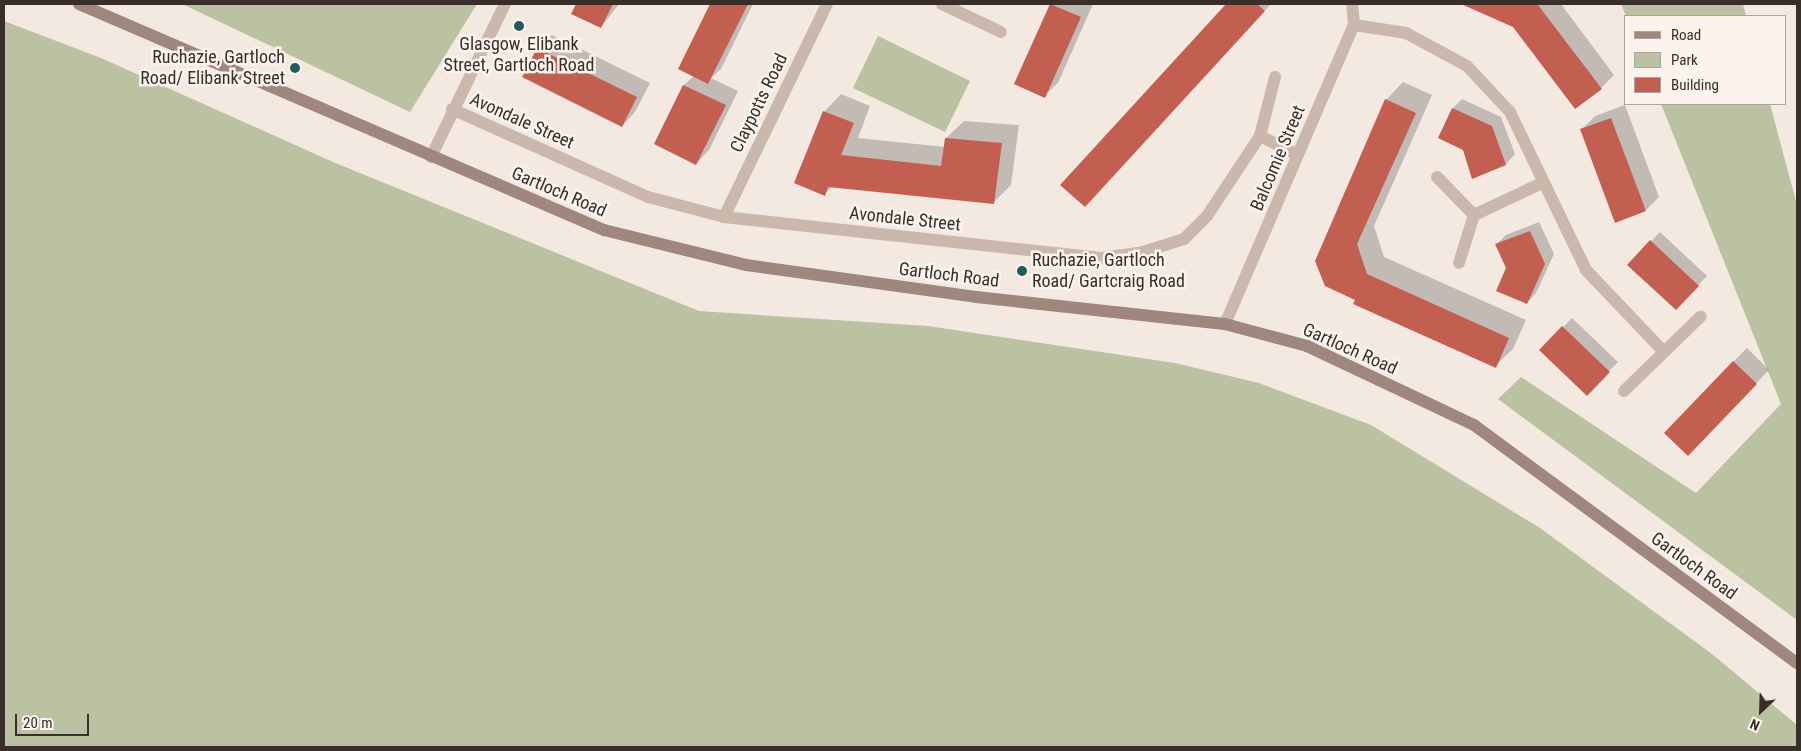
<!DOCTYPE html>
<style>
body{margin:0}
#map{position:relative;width:1801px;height:751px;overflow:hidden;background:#f3e9e1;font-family:"Roboto Condensed",sans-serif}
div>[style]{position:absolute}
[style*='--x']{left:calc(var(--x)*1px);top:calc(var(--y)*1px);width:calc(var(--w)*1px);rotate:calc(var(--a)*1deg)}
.green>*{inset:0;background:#bbc2a1}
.shadow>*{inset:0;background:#0003}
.building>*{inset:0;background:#c35f50}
.lane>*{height:12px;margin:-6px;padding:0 6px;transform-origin:6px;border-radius:6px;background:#cbb8ad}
.street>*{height:12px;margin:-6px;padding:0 6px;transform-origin:6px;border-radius:6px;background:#cbb8ad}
.secondary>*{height:12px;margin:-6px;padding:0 6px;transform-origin:6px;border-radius:6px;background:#9f877e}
.dots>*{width:14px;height:14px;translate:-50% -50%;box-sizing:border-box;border:2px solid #faf3ee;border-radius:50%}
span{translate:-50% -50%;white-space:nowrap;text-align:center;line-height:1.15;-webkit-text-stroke:5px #faf3ee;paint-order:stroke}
.poi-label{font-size:18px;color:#3a2e2b}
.right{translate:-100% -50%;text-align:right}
.left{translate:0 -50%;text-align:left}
.street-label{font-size:18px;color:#3a2e2b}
.frame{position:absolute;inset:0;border:5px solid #3a2e2b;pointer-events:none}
.legend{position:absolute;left:1624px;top:15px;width:162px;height:90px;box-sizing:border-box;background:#faf3ee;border:1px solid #ada4a0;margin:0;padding:6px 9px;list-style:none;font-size:15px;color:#3a2e2b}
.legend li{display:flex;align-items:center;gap:10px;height:25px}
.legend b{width:25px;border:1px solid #ada4a0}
.north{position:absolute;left:1736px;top:686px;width:50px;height:50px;-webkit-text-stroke:4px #faf3ee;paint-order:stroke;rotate:204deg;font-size:14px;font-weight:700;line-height:20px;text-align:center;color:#3a2e2b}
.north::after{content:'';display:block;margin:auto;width:18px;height:22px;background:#3a2e2b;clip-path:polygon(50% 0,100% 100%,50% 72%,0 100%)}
.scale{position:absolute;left:15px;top:714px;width:74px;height:22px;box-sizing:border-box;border:2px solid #3a2e2b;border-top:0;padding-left:6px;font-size:15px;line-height:18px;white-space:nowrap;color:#3a2e2b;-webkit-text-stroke:4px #faf3ee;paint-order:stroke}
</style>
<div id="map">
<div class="green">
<div style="clip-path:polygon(182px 4px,477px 4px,410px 112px)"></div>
<div style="clip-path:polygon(1621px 4px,1743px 4px,1746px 16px,1626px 16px)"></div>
<div style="clip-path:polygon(4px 21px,101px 58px,333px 162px,699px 311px,928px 326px,1175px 363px,1259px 383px,1371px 425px,1540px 528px,1712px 654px,1797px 725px,1797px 747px,4px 747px)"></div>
<div style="clip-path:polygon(878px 36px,970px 81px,945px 132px,853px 88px)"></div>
<div style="clip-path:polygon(1661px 104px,1770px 104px,1797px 205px,1797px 620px,1498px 399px,1521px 377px,1696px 493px,1781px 404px)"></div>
</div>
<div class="shadow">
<div style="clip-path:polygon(577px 4px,619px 4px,601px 27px,572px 13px)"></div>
<div style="clip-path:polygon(712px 4px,753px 4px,721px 69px,711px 78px,738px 91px,709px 150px,696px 164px,655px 144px,684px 85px,694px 76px,680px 68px)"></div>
<div style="clip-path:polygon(1051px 4px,1093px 4px,1058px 83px,1044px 96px,1016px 83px)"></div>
<div style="clip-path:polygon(1228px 4px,1271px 4px,1085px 206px,1062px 185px)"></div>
<div style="clip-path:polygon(1464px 4px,1561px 4px,1614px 75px,1601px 88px,1514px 26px)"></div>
<div style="clip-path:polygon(552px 35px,650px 83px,635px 112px,622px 126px,524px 77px,538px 48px)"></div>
<div style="clip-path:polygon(1403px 82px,1432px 95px,1374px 226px,1384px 257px,1526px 320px,1513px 349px,1495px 366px,1326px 285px,1386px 100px)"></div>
<div style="clip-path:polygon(841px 94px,870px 106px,858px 138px,945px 147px,946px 138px,964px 121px,1019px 125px,1011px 185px,993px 203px,833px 186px,824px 194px,824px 112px)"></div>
<div style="clip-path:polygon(1462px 99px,1501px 117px,1515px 154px,1506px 164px,1473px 178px,1464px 150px,1440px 137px,1453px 108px)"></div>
<div style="clip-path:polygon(1625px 105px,1659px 197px,1646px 210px,1581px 130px,1595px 116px)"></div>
<div style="clip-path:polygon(1539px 222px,1554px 254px,1536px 293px,1527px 303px,1497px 244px,1506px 235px)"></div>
<div style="clip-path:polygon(1660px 232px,1707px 276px,1676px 309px,1629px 264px)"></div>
<div style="clip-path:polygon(1572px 318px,1618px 362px,1587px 394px,1541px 350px)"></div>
<div style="clip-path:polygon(1747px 348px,1769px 370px,1701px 441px,1733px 362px)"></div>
</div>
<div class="building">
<div style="clip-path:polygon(576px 4px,613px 4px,601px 28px,571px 14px)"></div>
<div style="clip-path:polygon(710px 4px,748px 4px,708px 84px,678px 69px)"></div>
<div style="clip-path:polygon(1050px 4px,1081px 17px,1045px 98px,1014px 84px)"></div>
<div style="clip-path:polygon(1226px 4px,1257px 4px,1265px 11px,1085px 207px,1060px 185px)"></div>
<div style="clip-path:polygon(1461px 4px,1538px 5px,1602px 89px,1575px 109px,1513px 27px)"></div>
<div style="clip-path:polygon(537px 48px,637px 97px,622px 127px,522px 77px)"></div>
<div style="clip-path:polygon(683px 85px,726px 105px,696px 165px,654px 144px)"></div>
<div style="clip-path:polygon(1385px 99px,1416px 113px,1357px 244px,1367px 274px,1509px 338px,1496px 368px,1353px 304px,1355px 300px,1325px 286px,1315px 261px)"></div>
<div style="clip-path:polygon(1452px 108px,1492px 126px,1506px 165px,1472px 179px,1463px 150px,1438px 138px)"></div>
<div style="clip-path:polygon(823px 111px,854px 123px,841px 155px,941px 166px,945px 138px,1002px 143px,994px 204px,828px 187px,825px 196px,794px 183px)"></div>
<div style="clip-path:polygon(1611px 118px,1646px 211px,1615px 223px,1580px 129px)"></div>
<div style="clip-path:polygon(1530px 231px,1545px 264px,1527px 304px,1496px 291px,1506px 268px,1495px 244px)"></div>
<div style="clip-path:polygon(1650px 240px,1699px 286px,1676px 310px,1627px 265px)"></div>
<div style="clip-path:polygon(1562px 326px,1610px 372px,1587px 396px,1539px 350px)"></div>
<div style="clip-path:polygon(1733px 361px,1757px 384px,1688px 456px,1664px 433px)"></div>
</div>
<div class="lane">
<div style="--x:942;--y:4;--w:65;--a:25.4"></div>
</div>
<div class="street">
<div style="--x:1354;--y:25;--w:53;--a:8.7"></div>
<div style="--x:1406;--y:33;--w:69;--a:28.4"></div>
<div style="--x:1467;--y:66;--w:63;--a:46.9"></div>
<div style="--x:1510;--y:112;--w:175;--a:64.3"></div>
<div style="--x:1586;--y:270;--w:113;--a:46.4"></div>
<div style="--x:452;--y:109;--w:215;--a:24.2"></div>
<div style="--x:648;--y:197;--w:79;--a:14.7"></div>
<div style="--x:724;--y:217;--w:380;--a:6.2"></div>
<div style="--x:1102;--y:258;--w:41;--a:-8.3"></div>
<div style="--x:1143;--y:252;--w:43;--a:-17.6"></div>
<div style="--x:1184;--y:239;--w:33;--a:-45"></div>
<div style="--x:1207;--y:216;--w:96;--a:-56.5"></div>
<div style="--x:1260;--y:136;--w:61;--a:-75.7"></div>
<div style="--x:1260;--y:136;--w:42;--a:26.6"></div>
<div style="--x:431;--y:157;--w:170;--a:-64.2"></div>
<div style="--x:1437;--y:177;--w:53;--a:45.8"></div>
<div style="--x:1474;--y:215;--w:50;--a:107.4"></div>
<div style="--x:1474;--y:215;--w:77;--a:-25.2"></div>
<div style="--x:724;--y:217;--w:237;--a:-64.2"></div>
<div style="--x:1225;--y:324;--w:326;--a:-66.7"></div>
<div style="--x:1354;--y:25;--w:21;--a:-95"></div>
<div style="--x:1624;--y:391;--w:107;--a:-44.2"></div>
</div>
<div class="secondary">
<div style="--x:79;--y:4;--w:572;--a:23.29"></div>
<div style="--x:604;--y:230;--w:146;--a:13.8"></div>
<div style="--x:746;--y:265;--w:232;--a:7.9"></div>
<div style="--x:976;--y:297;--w:250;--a:6.2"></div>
<div style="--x:1225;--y:324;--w:85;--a:15"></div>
<div style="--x:1307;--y:346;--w:185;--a:25.3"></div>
<div style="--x:1474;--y:425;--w:401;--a:36.4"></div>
</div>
<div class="dots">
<div style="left:519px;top:26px;background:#215b59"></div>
<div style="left:295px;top:68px;background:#215b59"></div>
<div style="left:1022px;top:271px;background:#215b59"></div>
</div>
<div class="poi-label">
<span style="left:519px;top:55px">Glasgow, Elibank<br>Street, Gartloch Road</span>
<span class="right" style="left:285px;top:68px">Ruchazie, Gartloch<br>Road/ Elibank Street</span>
<span class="left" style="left:1032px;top:271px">Ruchazie, Gartloch<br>Road/ Gartcraig Road</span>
</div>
<div class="street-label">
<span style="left:759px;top:103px;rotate:-64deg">Claypotts Road</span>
<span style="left:522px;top:121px;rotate:24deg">Avondale Street</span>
<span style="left:1278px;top:158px;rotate:-67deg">Balcomie Street</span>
<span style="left:559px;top:192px;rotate:23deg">Gartloch Road</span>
<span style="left:905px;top:219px;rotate:6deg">Avondale Street</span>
<span style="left:949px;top:275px;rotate:7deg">Gartloch Road</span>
<span style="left:1350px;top:349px;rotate:24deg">Gartloch Road</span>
<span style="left:1694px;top:566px;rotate:36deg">Gartloch Road</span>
</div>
<div class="frame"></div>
<ul class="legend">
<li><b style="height:6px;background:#9f877e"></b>Road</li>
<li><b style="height:14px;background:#bbc2a1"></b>Park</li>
<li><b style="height:14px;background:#c35f50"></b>Building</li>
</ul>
<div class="north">N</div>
<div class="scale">20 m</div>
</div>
